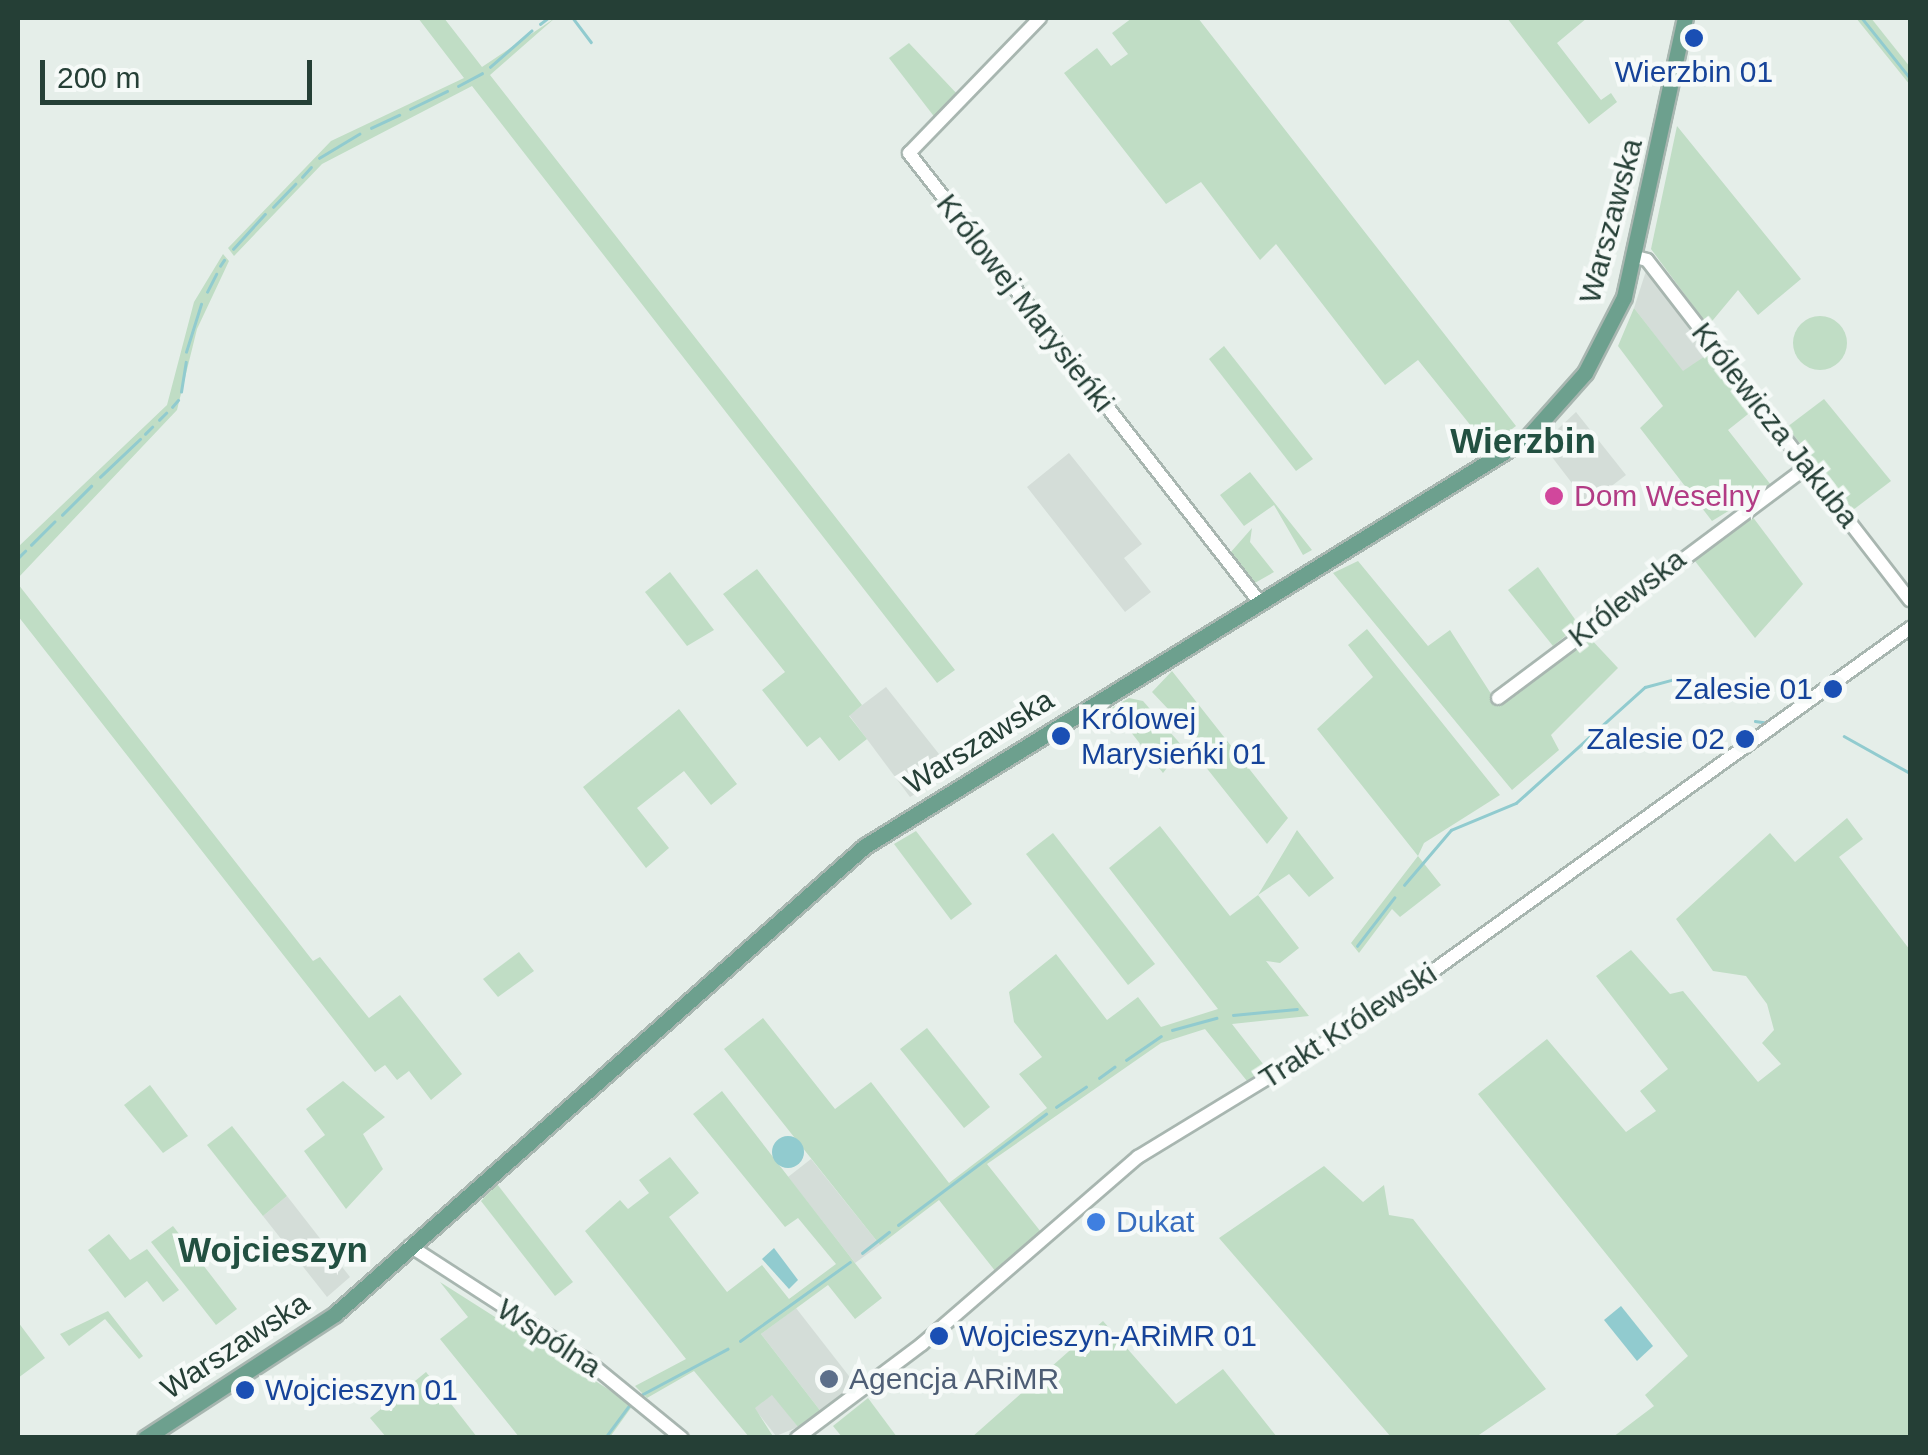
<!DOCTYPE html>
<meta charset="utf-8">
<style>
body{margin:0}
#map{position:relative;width:1928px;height:1455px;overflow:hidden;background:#e5eee9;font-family:Helvetica,sans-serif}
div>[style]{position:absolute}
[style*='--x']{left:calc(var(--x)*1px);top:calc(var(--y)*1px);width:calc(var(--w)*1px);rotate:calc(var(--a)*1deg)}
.built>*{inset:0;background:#d4ddd8}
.green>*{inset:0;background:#c0ddc5}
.round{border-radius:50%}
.water>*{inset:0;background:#91cbcf}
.stream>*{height:2.5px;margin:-1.25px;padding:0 1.25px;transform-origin:1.25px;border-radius:1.25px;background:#91cbcf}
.roads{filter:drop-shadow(2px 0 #a8b6b0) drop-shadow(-2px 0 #a8b6b0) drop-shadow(0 2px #a8b6b0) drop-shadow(0 -2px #a8b6b0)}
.minor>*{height:12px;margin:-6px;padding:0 6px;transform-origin:6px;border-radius:6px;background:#fff}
.major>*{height:15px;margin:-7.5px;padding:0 7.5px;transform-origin:7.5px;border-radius:7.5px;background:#6da08e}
.dots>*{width:28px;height:28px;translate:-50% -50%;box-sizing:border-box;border:5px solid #f6faf8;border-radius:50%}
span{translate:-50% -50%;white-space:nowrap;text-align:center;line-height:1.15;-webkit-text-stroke:9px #f6faf8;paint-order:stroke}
.transit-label{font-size:30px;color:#164399}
.right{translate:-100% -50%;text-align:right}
.left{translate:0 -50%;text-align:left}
.street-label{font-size:30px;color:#253f36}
.hotel-label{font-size:30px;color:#b23c85}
.shop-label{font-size:30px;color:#366cbe}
.service-label{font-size:30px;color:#4e5e75}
.quarter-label{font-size:35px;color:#225041;font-weight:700}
.frame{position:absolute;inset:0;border:20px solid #253f36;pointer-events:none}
.scale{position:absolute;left:40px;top:60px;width:272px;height:45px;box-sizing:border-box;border:5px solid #253f36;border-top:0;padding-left:12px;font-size:30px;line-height:35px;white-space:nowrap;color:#253f36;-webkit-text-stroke:8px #f6faf8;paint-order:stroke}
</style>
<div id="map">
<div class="built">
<div style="clip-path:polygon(1646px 271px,1708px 354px,1683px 372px,1634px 308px)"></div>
<div style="clip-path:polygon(1576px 412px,1626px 475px,1588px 504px,1542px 444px)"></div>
<div style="clip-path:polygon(1069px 453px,1142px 544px,1124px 558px,1151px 592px,1125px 612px,1027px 487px)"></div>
<div style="clip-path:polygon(886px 687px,939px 754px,927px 787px,910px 797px,849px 715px)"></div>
<div style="clip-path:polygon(811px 1159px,880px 1245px,855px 1263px,788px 1177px)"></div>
<div style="clip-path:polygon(287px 1196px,350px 1277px,327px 1297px,263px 1216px)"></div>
<div style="clip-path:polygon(796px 1308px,856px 1385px,822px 1413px,761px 1334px)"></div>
<div style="clip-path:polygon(773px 1394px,798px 1427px,776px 1436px,754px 1408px)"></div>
</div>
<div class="green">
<div style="clip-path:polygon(418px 18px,444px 18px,482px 67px,555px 18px,490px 75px,955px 670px,937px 683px,472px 86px,322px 164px,234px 256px,228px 248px,331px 141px,464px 78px)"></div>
<div style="clip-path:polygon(1132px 18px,1198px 18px,1516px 426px,1488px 447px,1418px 360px,1385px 385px,1276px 244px,1260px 260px,1201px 182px,1166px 204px,1064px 73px,1097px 48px,1111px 66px,1128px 54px,1112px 33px)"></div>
<div style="clip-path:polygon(1507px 18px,1587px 18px,1557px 43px,1601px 100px,1611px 93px,1617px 102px,1589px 124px)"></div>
<div style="clip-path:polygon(1856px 18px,1871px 18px,1910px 67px,1910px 85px)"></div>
<div style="clip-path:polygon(909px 43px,959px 96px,936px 119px,889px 58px)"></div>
<div style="clip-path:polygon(1677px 126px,1801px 279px,1758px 315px,1738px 290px,1708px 326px,1651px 249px)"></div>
<div style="clip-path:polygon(223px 254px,229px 261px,197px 329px,177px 410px,18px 578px,18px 547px,167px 405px,194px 302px)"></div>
<div style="clip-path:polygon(1634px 308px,1683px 371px,1708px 354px,1752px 411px,1728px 430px,1771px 485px,1712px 521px,1640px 428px,1663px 406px,1618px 346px)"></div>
<div class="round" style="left:1793px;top:316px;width:54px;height:54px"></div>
<div style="clip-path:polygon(1224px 346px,1313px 459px,1296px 471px,1209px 359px)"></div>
<div style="clip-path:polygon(1824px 399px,1891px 481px,1853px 510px,1787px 427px)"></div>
<div style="clip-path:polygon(1250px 472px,1312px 550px,1303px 555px,1274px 505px,1244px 526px,1220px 495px)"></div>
<div style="clip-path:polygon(1752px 516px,1803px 584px,1755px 638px,1691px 556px)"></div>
<div style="clip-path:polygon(1252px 528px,1250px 542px,1274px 572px,1253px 584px,1230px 553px)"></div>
<div style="clip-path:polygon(1358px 561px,1428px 646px,1450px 630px,1495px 700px,1588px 636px,1618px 668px,1551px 735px,1559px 750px,1512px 790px,1333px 573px)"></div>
<div style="clip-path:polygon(1538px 567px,1579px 625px,1553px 646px,1508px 590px)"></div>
<div style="clip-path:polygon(757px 569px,862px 705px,849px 716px,867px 739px,839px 761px,820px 737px,807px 747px,762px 690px,785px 672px,723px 594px)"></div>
<div style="clip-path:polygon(670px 572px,714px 630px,687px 646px,645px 592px)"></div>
<div style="clip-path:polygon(18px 584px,313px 961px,320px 957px,369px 1018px,400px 995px,462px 1074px,431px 1100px,409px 1071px,397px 1080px,385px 1065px,375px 1072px,18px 616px)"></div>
<div style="clip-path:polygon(1367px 629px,1500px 795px,1424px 843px,1418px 856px,1441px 885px,1400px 917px,1392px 909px,1359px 953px,1351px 943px,1418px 856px,1317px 729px,1373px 677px,1348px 645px)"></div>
<div style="clip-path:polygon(1172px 671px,1288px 818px,1267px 844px,1197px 756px,1205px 748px,1152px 692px)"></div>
<div style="clip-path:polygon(1129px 698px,1143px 701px,1183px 747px,1163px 773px,1112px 708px)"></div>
<div style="clip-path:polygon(679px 709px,737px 784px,711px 805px,684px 771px,637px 808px,669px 848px,646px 868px,583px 787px)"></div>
<div style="clip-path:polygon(1847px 818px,1863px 839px,1839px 857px,1910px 950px,1910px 1437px,1613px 1437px,1654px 1406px,1645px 1395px,1688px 1356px,1478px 1094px,1547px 1039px,1626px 1132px,1656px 1111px,1640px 1091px,1668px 1069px,1596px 976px,1631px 950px,1670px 994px,1683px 991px,1758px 1082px,1781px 1064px,1762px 1043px,1774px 1030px,1767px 1004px,1746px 976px,1713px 971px,1676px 919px,1770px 833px,1795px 862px)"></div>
<div style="clip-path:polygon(1160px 826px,1230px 916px,1258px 895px,1297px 830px,1334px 878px,1309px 897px,1289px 874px,1258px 895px,1299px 948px,1280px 963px,1266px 961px,1309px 1016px,1232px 1024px,1267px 1069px,1247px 1081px,1205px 1029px,1161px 1043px,987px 1164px,1041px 1232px,996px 1272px,939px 1200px,880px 1245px,724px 1049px,763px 1018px,835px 1109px,871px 1082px,949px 1183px,1047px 1108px,1019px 1074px,1042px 1057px,1014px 1022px,1009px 992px,1056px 954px,1107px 1020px,1138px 997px,1161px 1027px,1218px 1009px,1109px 868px)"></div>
<div style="clip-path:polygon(916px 831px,972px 904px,951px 920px,894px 844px)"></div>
<div style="clip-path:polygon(1053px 833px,1155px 964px,1128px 985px,1026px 854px)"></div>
<div style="clip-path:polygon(519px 952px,534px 971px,498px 997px,483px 979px)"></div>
<div style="clip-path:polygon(927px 1028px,990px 1107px,964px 1128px,900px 1049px)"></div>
<div style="clip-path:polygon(343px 1081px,385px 1117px,363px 1134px,383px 1169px,346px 1209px,304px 1151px,325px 1135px,306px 1109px)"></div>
<div style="clip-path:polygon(150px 1085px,188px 1136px,163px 1153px,124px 1105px)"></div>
<div style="clip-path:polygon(722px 1091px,882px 1298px,855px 1319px,828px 1285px,761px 1334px,822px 1413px,798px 1427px,772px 1395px,755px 1408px,774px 1438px,749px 1437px,694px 1371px,647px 1398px,635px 1386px,686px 1359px,585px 1231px,620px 1200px,628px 1209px,649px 1193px,639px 1180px,670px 1157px,699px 1193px,669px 1217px,727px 1292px,762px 1265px,789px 1299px,836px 1264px,798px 1218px,785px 1227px,693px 1114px)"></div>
<div style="clip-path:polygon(232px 1126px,287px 1196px,263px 1216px,207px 1145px)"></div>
<div style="clip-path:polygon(1324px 1166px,1363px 1202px,1384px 1185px,1389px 1215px,1413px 1219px,1546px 1389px,1476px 1437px,1391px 1437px,1219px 1238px)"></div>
<div style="clip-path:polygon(497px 1184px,573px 1282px,555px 1296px,481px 1201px)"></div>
<div style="clip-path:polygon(173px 1226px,237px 1309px,216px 1325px,151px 1242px)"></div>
<div style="clip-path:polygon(109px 1234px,130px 1260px,147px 1249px,179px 1290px,163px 1302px,147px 1281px,125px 1298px,88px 1250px)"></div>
<div style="clip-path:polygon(440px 1282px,633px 1405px,610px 1437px,519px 1437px,440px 1339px,468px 1317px)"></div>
<div style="clip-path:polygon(108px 1311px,143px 1356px,139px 1359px,105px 1319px,69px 1346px,60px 1334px)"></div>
<div style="clip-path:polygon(1103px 1321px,1176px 1404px,1223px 1369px,1277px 1437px,972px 1437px)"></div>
<div style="clip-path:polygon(18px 1322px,45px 1358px,18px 1378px)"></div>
<div style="clip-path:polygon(426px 1372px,477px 1437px,386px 1437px,370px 1418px)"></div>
<div style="clip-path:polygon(868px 1398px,897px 1437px,842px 1437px,833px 1426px)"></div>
</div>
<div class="water">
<div class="round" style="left:772px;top:1136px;width:32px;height:32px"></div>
<div style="clip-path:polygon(774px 1248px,798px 1280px,789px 1289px,762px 1259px)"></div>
<div style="clip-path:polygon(1621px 1306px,1653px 1346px,1637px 1361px,1604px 1320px)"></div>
</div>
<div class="stream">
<div style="--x:573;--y:18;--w:30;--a:53"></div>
<div style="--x:1862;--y:18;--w:77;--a:51.3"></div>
<div style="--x:540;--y:24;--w:10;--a:-37"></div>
<div style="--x:490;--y:67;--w:55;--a:-41.3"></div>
<div style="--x:458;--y:86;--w:27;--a:-28"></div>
<div style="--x:410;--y:109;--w:41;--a:-25.9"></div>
<div style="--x:371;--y:128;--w:31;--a:-25"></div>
<div style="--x:319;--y:158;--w:47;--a:-31"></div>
<div style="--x:302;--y:177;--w:13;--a:-48"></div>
<div style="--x:273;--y:207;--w:32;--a:-46"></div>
<div style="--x:233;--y:249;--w:47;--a:-47.6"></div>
<div style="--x:220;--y:266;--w:7;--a:-56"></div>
<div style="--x:207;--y:292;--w:20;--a:-63"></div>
<div style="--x:186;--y:352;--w:50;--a:-72.6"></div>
<div style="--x:181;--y:392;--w:30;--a:-81"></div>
<div style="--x:172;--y:407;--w:9;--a:-49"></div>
<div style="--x:159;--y:420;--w:10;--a:-45"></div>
<div style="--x:145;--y:434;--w:10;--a:-45"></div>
<div style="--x:100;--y:477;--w:55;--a:-43.5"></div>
<div style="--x:62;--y:515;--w:41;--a:-45"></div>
<div style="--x:31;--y:545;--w:33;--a:-45"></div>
<div style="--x:18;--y:558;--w:10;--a:-45"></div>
<div style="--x:1755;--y:721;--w:14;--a:8"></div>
<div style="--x:1844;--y:736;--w:76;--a:29.3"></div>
<div style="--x:1404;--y:885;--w:72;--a:-49.5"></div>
<div style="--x:1451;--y:830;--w:70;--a:-22.6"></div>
<div style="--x:1516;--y:803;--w:173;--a:-42"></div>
<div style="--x:1645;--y:687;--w:27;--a:-15"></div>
<div style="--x:1357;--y:946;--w:61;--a:-52.4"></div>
<div style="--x:1233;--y:1015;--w:64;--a:-5.4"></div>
<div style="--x:1172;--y:1030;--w:46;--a:-15.3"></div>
<div style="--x:1126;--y:1060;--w:42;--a:-34.4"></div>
<div style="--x:1099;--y:1078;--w:19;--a:-36"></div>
<div style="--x:1056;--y:1107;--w:36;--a:-34"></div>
<div style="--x:898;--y:1225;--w:185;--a:-36.9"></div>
<div style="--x:862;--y:1253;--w:34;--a:-38"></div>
<div style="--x:740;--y:1341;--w:135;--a:-35.7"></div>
<div style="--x:641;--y:1395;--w:98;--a:-28.1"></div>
<div style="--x:605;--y:1438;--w:44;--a:-53.4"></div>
</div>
<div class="roads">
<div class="minor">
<div style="--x:1040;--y:18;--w:188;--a:134.1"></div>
<div style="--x:909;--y:153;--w:567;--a:52.02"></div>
<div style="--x:1636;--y:257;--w:11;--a:15"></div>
<div style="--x:1647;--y:260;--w:430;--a:52.3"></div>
<div style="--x:1498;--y:698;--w:387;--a:-36.8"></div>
<div style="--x:410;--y:1246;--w:208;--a:32.9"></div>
<div style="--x:585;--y:1359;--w:125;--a:39.2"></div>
<div style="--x:797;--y:1438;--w:156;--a:-36.9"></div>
<div style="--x:922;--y:1344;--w:286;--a:-40.9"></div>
<div style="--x:1138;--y:1157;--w:279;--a:-31.4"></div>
<div style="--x:1376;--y:1012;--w:658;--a:-35.72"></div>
</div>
<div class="major">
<div style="--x:145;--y:1438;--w:227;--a:-33.1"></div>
<div style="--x:335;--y:1314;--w:707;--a:-41.45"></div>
<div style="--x:865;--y:846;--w:778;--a:-31.65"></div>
<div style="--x:1527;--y:438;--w:87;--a:-48.3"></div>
<div style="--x:1585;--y:373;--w:85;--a:-62.8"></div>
<div style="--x:1624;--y:297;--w:286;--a:-77.7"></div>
</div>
</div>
<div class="dots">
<div style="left:1694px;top:38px;background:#1a4fb4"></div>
<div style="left:1554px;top:496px;background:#d1479c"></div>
<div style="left:1833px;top:689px;background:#1a4fb4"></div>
<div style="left:1061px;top:736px;background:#1a4fb4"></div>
<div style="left:1745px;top:739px;background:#1a4fb4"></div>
<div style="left:1096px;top:1222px;background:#3f7fe0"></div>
<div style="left:939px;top:1336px;background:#1a4fb4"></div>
<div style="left:829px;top:1379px;background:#5c6f8a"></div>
<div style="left:245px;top:1390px;background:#1a4fb4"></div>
</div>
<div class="transit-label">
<span style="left:1694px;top:72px">Wierzbin 01</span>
<span class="right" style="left:1813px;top:689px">Zalesie 01</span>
<span class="left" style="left:1081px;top:736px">Królowej<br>Marysieńki 01</span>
<span class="right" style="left:1725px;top:739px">Zalesie 02</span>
<span class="left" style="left:959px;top:1336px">Wojcieszyn-ARiMR 01</span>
<span class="left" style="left:265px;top:1390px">Wojcieszyn 01</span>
</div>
<div class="street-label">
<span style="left:1611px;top:221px;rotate:-75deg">Warszawska</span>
<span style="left:1025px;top:303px;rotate:52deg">Królowej Marysieńki</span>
<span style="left:1775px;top:425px;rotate:52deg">Królewicza Jakuba</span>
<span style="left:1627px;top:598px;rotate:-38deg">Królewska</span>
<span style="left:979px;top:742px;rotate:-32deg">Warszawska</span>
<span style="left:1348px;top:1026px;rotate:-33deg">Trakt Królewski</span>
<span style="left:549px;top:1338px;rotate:33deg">Wspólna</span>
<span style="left:235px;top:1346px;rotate:-33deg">Warszawska</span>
</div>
<div class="hotel-label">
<span class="left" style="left:1574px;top:496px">Dom Weselny</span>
</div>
<div class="shop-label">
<span class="left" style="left:1116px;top:1222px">Dukat</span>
</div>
<div class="service-label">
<span class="left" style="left:849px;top:1379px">Agencja ARiMR</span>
</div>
<div class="quarter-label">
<span style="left:1523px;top:441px">Wierzbin</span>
<span style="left:273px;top:1250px">Wojcieszyn</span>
</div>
<div class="frame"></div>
<div class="scale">200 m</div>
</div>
